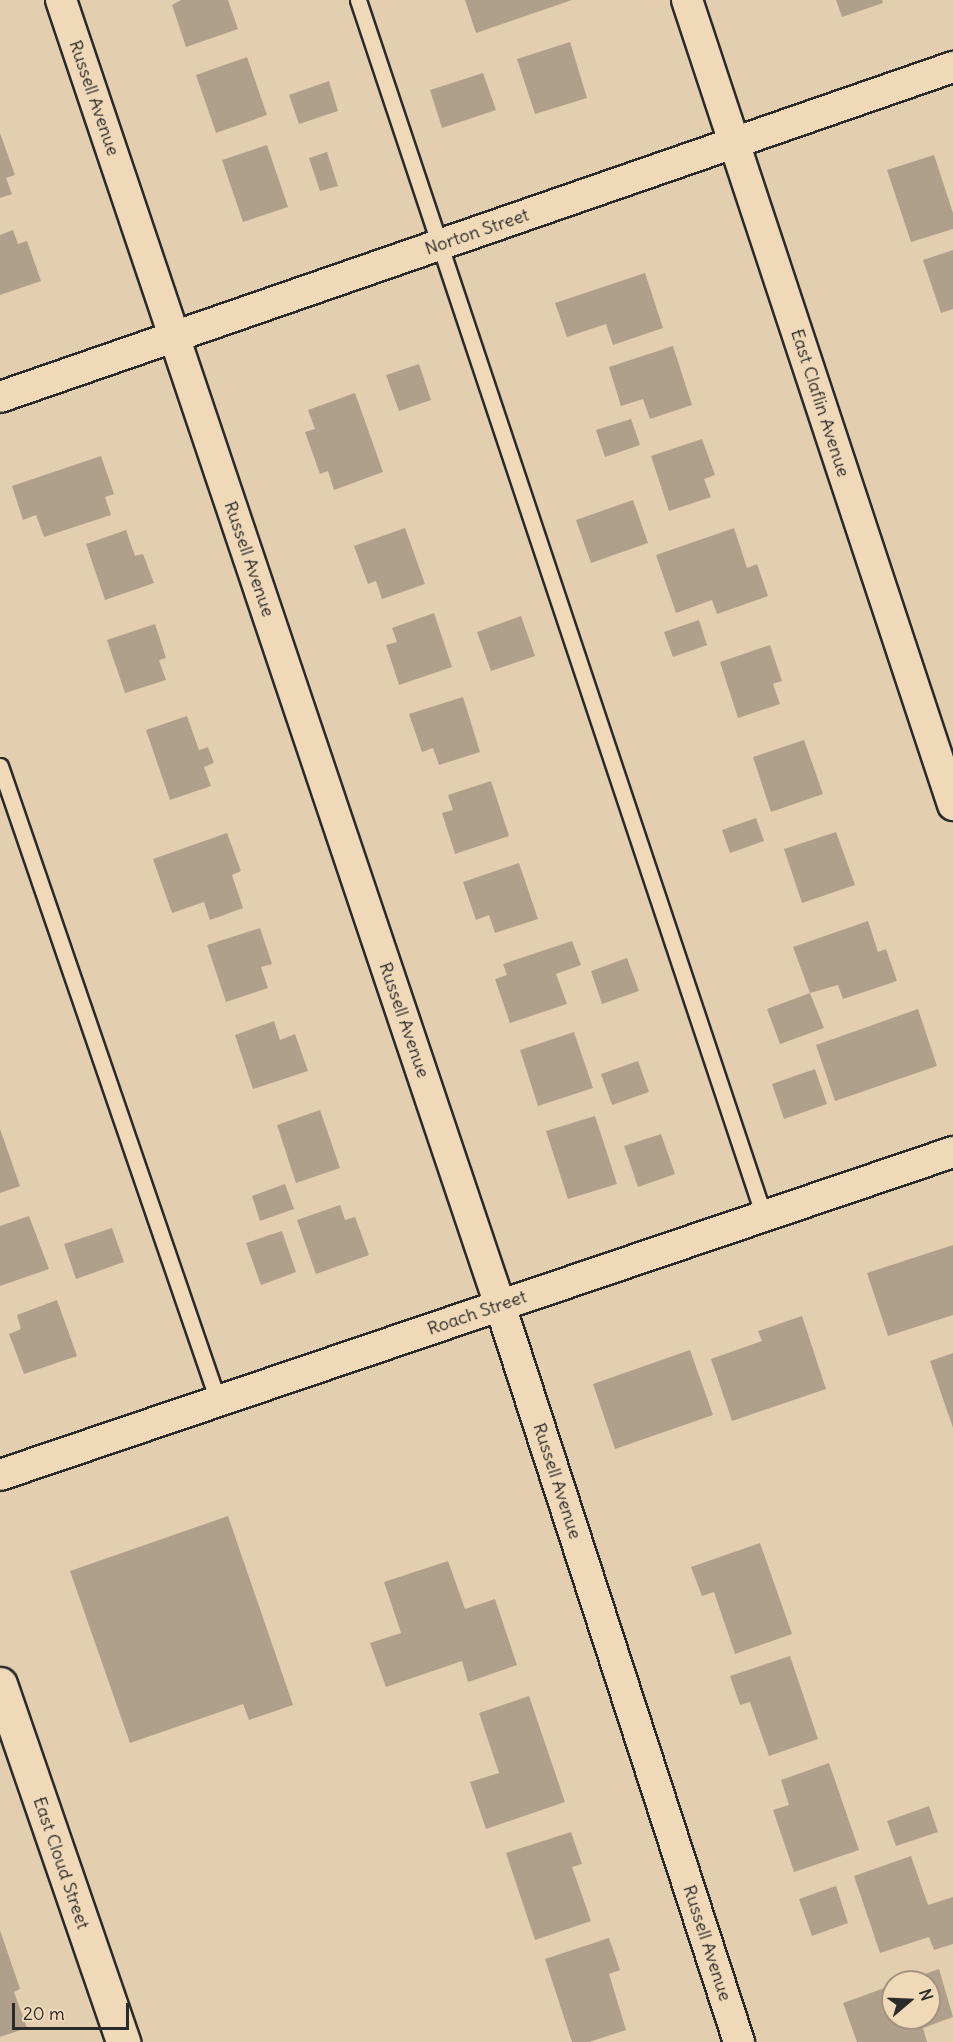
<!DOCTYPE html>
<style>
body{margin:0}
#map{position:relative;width:953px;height:2042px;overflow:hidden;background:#e4ceb0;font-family:Delius,sans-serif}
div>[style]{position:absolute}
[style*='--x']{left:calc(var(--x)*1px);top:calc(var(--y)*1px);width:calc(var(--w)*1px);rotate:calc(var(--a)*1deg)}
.building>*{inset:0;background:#b0a08b}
.roads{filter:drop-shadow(2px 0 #2b2b2b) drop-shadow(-2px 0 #2b2b2b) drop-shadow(0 2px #2b2b2b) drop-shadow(0 -2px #2b2b2b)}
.lane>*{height:15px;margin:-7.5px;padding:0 7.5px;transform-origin:7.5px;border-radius:7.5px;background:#f0d9b8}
.street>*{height:30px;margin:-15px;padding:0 15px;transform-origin:15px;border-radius:15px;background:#f0d9b8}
.secondary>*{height:33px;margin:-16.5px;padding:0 16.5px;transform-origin:16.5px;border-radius:16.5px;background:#f0d9b8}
span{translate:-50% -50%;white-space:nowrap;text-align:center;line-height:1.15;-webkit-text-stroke:6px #f0d9b8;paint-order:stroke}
.street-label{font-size:18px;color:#2b2b2b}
.north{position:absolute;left:881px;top:1970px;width:60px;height:60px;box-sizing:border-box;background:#f0d9b8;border:2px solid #a19380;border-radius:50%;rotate:71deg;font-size:16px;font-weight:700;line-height:24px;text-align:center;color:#2b2b2b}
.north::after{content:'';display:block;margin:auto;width:21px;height:27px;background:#2b2b2b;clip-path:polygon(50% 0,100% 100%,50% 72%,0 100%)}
.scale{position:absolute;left:12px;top:2003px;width:117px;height:27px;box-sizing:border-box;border:3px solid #2b2b2b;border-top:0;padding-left:8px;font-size:18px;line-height:21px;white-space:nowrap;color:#2b2b2b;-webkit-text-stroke:4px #f0d9b8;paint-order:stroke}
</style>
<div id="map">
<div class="building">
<div style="clip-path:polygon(181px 0,228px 0,238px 29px,186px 47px,172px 5px)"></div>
<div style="clip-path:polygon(465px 0,572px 0,476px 33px)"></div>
<div style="clip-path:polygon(836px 0,882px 0,883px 3px,842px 17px)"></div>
<div style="clip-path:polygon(570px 42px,587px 98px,535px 114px,517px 59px)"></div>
<div style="clip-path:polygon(247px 57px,267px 115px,216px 133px,196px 75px)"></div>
<div style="clip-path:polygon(483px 73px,496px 110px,442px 128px,430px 90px)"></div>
<div style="clip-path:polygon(329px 81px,338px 111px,299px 124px,289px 95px)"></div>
<div style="clip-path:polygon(0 133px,15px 175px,6px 178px,12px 194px,0 198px)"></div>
<div style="clip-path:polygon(267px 145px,288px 207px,243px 222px,222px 160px)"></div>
<div style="clip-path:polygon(327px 152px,338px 186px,320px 191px,309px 158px)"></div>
<div style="clip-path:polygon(934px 155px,953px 213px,953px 229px,911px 242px,887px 170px)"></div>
<div style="clip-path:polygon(13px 230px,18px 244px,27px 241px,41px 281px,0 295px,0 235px)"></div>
<div style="clip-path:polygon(953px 250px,953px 309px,941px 313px,923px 260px)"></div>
<div style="clip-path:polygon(645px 273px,663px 328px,613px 345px,606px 324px,567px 337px,555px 303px)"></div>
<div style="clip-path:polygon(673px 346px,692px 405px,650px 419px,643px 399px,621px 406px,609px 367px)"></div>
<div style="clip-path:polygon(419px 364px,431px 400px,399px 411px,386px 375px)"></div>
<div style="clip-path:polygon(355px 393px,383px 472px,334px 490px,328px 471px,320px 474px,305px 432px,315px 429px,308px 410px)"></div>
<div style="clip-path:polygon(631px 419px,640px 445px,605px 457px,596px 430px)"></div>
<div style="clip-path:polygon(702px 439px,715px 475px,704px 479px,711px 497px,669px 511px,651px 456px)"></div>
<div style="clip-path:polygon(101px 456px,114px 494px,105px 497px,111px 515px,44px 537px,36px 515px,23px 520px,12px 486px)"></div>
<div style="clip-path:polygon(633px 500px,648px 543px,591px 563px,576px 520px)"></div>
<div style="clip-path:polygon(405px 528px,425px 584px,382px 599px,376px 581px,368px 584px,354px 546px)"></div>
<div style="clip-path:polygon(734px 528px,747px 568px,757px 564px,768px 596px,717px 614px,712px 600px,676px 613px,656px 555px)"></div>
<div style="clip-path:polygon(126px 530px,135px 556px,143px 554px,154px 583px,105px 600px,86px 544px)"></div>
<div style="clip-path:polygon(434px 613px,452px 667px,399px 685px,386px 645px,397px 642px,392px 628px)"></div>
<div style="clip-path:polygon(521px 616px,535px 656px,491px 671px,477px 632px)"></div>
<div style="clip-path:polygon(699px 620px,707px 645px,673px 657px,664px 632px)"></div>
<div style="clip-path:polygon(155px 624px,166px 658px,159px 660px,166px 680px,125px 693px,107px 640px)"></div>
<div style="clip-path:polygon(770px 645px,782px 681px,773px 684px,780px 704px,738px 718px,720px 662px)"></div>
<div style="clip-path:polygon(463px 697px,480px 752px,439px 765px,433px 748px,422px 752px,409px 714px)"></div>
<div style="clip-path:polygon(187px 716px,199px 750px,208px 747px,214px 763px,204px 767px,211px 786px,170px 800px,146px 730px)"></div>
<div style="clip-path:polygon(804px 740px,823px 794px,771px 812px,753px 757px)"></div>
<div style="clip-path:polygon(491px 781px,509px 836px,455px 854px,442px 813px,453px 810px,448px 795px)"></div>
<div style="clip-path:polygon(756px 818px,764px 841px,730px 853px,722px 830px)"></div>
<div style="clip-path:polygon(836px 832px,855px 885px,802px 903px,784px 849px)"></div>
<div style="clip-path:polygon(227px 833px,241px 871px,232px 875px,243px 908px,210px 920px,204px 902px,172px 913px,153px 859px)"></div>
<div style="clip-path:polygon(519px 863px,538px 919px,495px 933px,489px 915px,476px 920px,463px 882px)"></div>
<div style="clip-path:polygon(868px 921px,878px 952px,886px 949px,897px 981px,843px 999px,838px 985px,810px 993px,824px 1028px,780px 1044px,767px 1009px,810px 993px,793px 947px)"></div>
<div style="clip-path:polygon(260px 928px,272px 964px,261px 967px,268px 988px,226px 1002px,207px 945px)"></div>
<div style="clip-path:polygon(572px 941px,581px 965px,556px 974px,567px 1004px,510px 1023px,495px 979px,507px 975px,503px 964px)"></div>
<div style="clip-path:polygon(627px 958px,639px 991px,602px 1004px,591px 971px)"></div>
<div style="clip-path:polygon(918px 1009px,937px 1066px,835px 1101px,816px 1045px)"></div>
<div style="clip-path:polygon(274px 1021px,280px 1040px,295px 1034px,308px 1071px,253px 1089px,235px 1035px)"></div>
<div style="clip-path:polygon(574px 1032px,593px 1088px,538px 1106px,520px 1050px)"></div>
<div style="clip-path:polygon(638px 1061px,649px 1092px,612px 1105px,601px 1074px)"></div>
<div style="clip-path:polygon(815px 1069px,827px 1104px,784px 1119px,772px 1084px)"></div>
<div style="clip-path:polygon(320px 1110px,340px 1168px,296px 1183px,277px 1125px)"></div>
<div style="clip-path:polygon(595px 1116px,617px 1184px,568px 1199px,546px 1131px)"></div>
<div style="clip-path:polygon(0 1129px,20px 1186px,0 1193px)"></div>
<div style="clip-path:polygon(661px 1134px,675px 1174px,638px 1187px,624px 1146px)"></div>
<div style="clip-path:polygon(285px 1184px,294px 1209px,260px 1221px,252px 1196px)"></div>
<div style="clip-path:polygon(340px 1205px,345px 1220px,355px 1217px,369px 1255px,316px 1274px,297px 1220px)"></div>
<div style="clip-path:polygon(29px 1216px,49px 1269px,0 1286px,0 1226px)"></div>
<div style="clip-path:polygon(112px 1228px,124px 1262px,76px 1279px,64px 1244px)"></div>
<div style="clip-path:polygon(282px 1231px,296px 1272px,261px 1285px,246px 1243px)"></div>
<div style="clip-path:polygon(953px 1245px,953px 1315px,888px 1336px,867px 1273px)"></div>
<div style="clip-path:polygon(57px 1300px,77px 1356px,24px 1374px,9px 1334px,21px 1329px,17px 1315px)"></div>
<div style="clip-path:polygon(802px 1316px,826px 1389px,732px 1421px,711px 1359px,762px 1341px,758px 1331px)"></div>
<div style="clip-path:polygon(690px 1350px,713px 1415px,615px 1449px,593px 1384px)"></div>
<div style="clip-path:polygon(953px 1353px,953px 1428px,930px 1361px)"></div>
<div style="clip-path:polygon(228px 1516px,293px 1705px,249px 1720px,243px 1704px,130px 1743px,70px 1571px)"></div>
<div style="clip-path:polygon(760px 1543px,792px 1634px,735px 1654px,714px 1592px,702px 1596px,691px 1567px)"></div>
<div style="clip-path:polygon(448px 1561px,465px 1609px,495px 1599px,517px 1665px,468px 1682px,462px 1661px,386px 1687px,370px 1643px,401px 1633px,384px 1582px)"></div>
<div style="clip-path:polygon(790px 1656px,818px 1739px,769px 1756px,750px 1702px,740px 1705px,730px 1676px)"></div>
<div style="clip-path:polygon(529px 1696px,565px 1802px,486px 1829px,470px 1782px,499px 1773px,479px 1713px)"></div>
<div style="clip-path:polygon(829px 1763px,859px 1850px,794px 1872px,773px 1810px,789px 1805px,781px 1780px)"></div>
<div style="clip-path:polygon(929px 1806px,938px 1832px,896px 1846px,887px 1821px)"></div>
<div style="clip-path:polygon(571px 1832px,582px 1864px,572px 1867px,591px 1921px,535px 1940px,506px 1853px)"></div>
<div style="clip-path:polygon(911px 1856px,928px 1905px,953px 1897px,953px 1944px,934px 1950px,929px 1937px,880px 1953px,854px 1876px)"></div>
<div style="clip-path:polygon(836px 1886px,848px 1923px,812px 1936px,799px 1899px)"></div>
<div style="clip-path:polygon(0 1930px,20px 1989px,14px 1992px,27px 2028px,0 2037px)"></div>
<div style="clip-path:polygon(609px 1938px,620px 1970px,609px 1974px,626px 2030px,589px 2042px,572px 2042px,545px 1959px)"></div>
<div style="clip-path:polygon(939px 1969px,953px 2017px,923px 2028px,927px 2042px,857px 2042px,843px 2003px,893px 1985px,893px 2018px,929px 2018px,929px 1982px,902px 1982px)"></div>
</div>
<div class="roads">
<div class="lane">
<div style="--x:358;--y:0;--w:1282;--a:71.54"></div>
<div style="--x:0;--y:766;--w:671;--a:71.05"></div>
</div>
<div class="street">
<div style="--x:61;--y:0;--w:1377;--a:71.41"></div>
<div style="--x:500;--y:1305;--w:775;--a:72.03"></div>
<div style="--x:687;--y:0;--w:848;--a:71.71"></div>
<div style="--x:0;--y:397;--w:1009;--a:-19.1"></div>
<div style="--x:0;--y:1475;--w:1006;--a:-18.72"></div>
</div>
<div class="secondary">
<div style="--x:0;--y:1684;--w:379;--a:71"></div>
</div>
</div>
<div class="street-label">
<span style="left:94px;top:98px;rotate:71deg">Russell Avenue</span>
<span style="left:477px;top:232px;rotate:-19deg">Norton Street</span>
<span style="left:820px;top:403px;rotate:72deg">East Claflin Avenue</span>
<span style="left:249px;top:559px;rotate:71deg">Russell Avenue</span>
<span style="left:404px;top:1020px;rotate:71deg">Russell Avenue</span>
<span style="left:477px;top:1313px;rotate:-19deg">Roach Street</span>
<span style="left:557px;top:1481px;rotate:72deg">Russell Avenue</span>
<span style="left:61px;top:1863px;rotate:71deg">East Cloud Street</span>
<span style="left:707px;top:1943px;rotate:72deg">Russell Avenue</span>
</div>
<div class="north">N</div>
<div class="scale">20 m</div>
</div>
